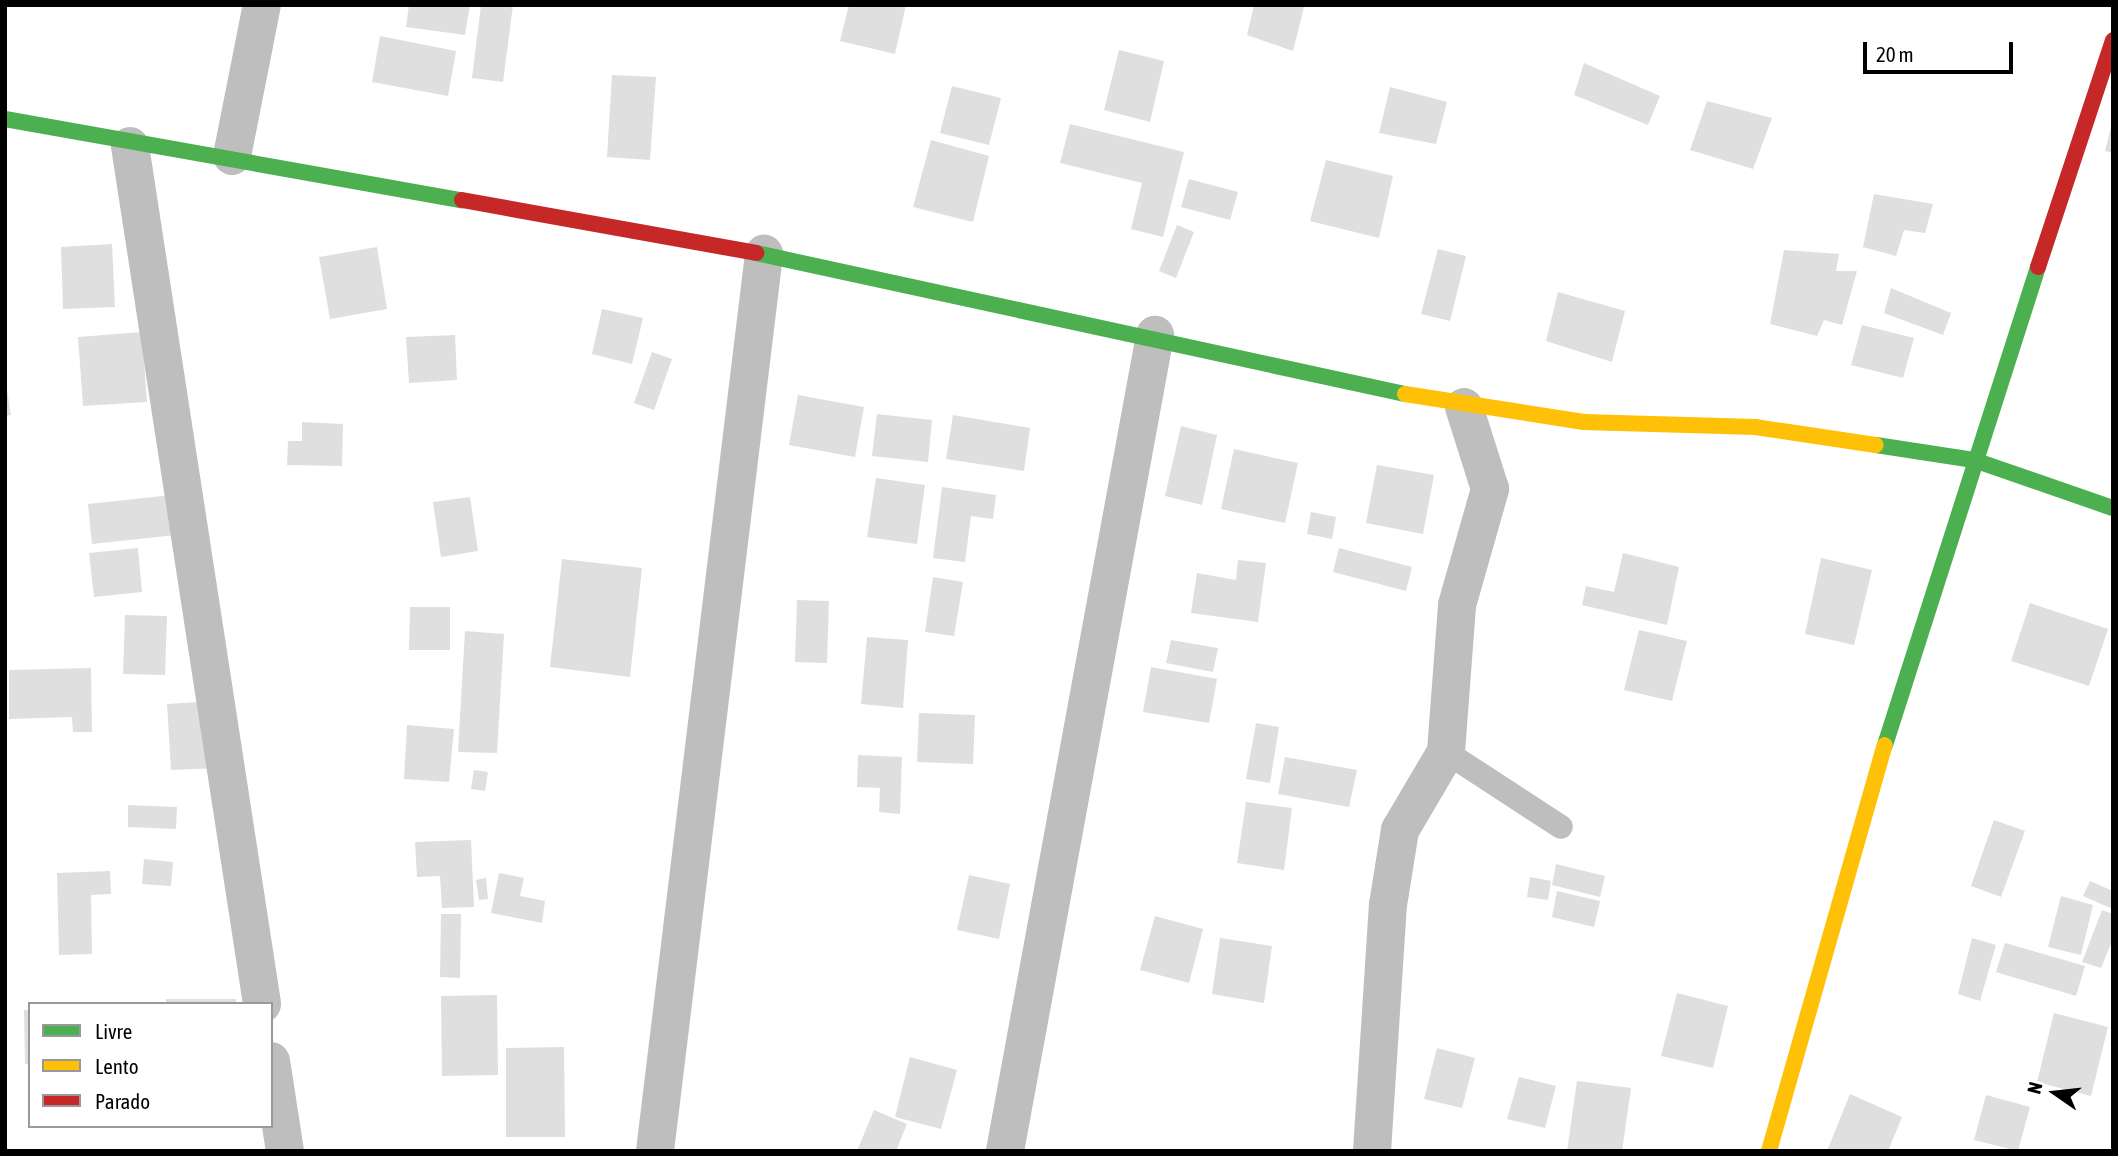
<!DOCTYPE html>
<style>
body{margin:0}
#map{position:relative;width:2118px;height:1156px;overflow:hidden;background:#fff;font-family:"Asap Condensed",sans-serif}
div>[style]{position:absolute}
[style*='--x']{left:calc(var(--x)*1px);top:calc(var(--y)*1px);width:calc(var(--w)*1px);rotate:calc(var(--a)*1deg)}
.building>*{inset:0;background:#dfdfdf}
.lane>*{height:24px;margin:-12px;padding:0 12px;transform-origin:12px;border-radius:12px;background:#bebebe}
.street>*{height:38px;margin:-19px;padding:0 19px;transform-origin:19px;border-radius:19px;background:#bebebe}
.fast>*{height:16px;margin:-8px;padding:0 8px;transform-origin:8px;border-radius:8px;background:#4caf50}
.slow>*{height:16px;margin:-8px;padding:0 8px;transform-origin:8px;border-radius:8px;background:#ffc107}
.jam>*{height:16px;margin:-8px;padding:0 8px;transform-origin:8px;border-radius:8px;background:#c62828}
span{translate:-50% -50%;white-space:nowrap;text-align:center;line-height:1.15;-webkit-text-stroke:5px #fff;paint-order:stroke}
.frame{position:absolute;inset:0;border:7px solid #000;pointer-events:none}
.legend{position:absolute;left:28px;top:1002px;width:245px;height:126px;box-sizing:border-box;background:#fff;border:2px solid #999;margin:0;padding:9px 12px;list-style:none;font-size:21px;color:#000}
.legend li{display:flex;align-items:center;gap:14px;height:35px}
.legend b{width:35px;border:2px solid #999}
.north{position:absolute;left:2020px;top:1058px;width:70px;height:70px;-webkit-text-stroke:5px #fff;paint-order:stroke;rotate:284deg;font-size:19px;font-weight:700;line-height:28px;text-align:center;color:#000}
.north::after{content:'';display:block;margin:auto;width:24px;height:32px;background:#000;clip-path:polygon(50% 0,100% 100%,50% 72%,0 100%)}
.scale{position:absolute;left:1863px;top:42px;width:150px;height:32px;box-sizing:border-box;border:4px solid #000;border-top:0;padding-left:9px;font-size:21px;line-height:24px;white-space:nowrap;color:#000;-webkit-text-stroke:5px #fff;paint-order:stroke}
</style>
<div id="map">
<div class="building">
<div style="clip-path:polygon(409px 5px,470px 5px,465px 35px,406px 27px)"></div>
<div style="clip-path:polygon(481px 5px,513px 5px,503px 82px,472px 78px)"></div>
<div style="clip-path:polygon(849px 5px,906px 5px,895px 54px,840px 41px)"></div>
<div style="clip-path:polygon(1254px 5px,1304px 7px,1293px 51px,1247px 35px)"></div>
<div style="clip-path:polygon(380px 36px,456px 51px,448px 96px,372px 82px)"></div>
<div style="clip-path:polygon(1119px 50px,1164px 61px,1150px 122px,1104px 110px)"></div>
<div style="clip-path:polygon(1584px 63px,1660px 96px,1648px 125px,1574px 95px)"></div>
<div style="clip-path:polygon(612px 75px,656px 77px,650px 160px,607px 157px)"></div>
<div style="clip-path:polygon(952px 86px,1001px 98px,989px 145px,940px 133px)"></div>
<div style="clip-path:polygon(1390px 87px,1447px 102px,1436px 144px,1379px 133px)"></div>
<div style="clip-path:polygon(1707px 101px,1772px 118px,1753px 169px,1690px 150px)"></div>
<div style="clip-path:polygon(2112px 123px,2113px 123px,2113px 153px,2105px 151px)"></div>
<div style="clip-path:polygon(1070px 124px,1184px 152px,1163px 237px,1131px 229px,1142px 183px,1060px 163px)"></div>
<div style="clip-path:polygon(931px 140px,989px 156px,973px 222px,913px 207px)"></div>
<div style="clip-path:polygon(1326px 160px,1393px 176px,1379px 238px,1310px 221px)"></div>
<div style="clip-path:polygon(1189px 179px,1238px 192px,1230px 220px,1181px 207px)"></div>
<div style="clip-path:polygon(1874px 194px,1933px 204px,1925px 233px,1904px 230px,1896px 256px,1863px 247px)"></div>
<div style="clip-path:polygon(1177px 225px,1194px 232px,1176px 278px,1159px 271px)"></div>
<div style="clip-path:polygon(112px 244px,115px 307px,63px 309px,61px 247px)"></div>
<div style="clip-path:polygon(377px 247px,387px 309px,330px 319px,319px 257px)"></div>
<div style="clip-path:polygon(1438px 249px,1466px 256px,1450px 321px,1421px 314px)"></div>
<div style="clip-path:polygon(1784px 250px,1839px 254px,1836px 271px,1857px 271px,1842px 325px,1824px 320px,1817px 336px,1770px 324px)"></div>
<div style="clip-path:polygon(1891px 288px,1951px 313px,1943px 335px,1884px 313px)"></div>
<div style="clip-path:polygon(1558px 292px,1625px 311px,1612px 362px,1546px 341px)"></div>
<div style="clip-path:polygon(602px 309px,643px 318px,632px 364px,592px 354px)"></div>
<div style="clip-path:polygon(1862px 325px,1914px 338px,1903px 378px,1851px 365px)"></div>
<div style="clip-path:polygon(142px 332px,147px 402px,83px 406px,78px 337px)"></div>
<div style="clip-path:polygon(455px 335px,457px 380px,409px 383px,406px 337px)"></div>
<div style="clip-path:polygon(652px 352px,672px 359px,654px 410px,634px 403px)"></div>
<div style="clip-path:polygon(5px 377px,11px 415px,5px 416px)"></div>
<div style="clip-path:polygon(798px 395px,864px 407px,855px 457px,789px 445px)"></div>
<div style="clip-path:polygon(877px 414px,932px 420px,928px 462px,872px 456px)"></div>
<div style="clip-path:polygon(953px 415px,1030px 428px,1024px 471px,946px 459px)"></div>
<div style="clip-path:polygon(302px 422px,343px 424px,342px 466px,287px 465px,288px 441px,302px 441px)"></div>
<div style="clip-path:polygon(1181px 426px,1217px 435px,1202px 505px,1165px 496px)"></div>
<div style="clip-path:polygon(1234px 449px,1298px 463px,1285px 523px,1221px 509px)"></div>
<div style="clip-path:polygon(1377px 465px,1434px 475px,1423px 534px,1366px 523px)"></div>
<div style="clip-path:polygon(876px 478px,925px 485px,917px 544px,867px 537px)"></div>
<div style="clip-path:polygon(942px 487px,996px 495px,993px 519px,971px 516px,965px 562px,933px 558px)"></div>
<div style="clip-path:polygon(172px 495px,176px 535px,92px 544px,88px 504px)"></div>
<div style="clip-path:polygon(470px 497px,478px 551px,441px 557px,433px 502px)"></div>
<div style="clip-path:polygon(1311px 512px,1336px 517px,1332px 539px,1307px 534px)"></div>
<div style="clip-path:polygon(138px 548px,142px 592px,94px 597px,89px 553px)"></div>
<div style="clip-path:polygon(1339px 548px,1412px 567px,1406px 591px,1333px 572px)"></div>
<div style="clip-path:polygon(1623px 553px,1679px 567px,1667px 625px,1582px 605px,1586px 586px,1614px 592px)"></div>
<div style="clip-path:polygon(1821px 558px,1872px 570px,1854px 645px,1805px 634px)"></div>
<div style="clip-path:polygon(562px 559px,642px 568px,630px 677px,550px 667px)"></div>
<div style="clip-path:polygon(1238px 560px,1266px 563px,1258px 622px,1191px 613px,1197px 573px,1236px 580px)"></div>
<div style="clip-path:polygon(933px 577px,963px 582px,954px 636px,925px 632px)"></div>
<div style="clip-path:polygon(797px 600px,829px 601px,827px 663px,795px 662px)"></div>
<div style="clip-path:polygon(2030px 603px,2108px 629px,2089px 686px,2011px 661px)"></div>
<div style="clip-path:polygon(410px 607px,450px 607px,450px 650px,409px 650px)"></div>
<div style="clip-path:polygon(125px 615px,167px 616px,165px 675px,123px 674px)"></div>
<div style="clip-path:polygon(1639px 630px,1687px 641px,1672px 701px,1624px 690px)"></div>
<div style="clip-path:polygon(465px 631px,504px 634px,497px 753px,458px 752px)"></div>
<div style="clip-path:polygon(867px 637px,908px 640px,903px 708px,861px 704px)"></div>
<div style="clip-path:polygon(1171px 640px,1218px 648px,1213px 672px,1166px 663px)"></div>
<div style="clip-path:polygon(1151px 667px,1217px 679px,1209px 723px,1143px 712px)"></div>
<div style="clip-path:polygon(91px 668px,92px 732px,73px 732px,72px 717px,9px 719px,9px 670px)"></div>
<div style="clip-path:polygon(215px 701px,219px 768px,171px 770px,167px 704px)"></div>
<div style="clip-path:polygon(919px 713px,975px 715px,973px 764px,917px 762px)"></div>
<div style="clip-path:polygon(1256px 723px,1279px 727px,1270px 783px,1246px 779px)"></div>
<div style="clip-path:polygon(407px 725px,454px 729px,449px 782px,404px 779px)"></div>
<div style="clip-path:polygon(858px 755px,902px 757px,900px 814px,879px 812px,880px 788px,857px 787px)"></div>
<div style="clip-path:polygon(1285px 757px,1357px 770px,1349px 807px,1278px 794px)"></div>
<div style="clip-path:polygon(474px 770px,488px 772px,485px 791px,471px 789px)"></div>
<div style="clip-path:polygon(1246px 802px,1292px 808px,1284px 870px,1237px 863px)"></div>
<div style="clip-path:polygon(128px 805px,177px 807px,176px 829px,128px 827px)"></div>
<div style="clip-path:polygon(1994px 820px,2025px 831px,2001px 897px,1971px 886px)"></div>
<div style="clip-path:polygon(471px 840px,474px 907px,442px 908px,440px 876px,417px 877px,415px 842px)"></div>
<div style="clip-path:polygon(144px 859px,173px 862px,171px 886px,142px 884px)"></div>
<div style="clip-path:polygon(1556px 864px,1605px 876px,1600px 897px,1552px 885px)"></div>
<div style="clip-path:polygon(110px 871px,111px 894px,91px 895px,92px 954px,59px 955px,57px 873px)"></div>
<div style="clip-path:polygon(499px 873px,524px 878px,520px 896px,545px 901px,542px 923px,491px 913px)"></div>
<div style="clip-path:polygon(969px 875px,1010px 884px,999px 939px,957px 930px)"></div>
<div style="clip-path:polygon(1530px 877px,1551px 881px,1548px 900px,1527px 897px)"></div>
<div style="clip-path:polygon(486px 878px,488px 899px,479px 900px,476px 880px)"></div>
<div style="clip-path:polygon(2090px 881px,2113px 891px,2113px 909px,2083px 896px)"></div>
<div style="clip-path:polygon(1557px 891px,1600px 901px,1594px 927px,1552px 917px)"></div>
<div style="clip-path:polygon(2061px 896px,2093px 905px,2081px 955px,2048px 947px)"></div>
<div style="clip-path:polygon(2102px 910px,2113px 914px,2113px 939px,2101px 968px,2082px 962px)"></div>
<div style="clip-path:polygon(441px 914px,461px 914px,460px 978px,440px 977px)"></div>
<div style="clip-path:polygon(1155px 916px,1203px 929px,1189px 983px,1140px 970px)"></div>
<div style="clip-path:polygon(1220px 938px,1272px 946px,1264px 1003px,1212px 994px)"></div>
<div style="clip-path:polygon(1972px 938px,1996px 945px,1980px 1001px,1958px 994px)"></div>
<div style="clip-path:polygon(2005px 943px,2085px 966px,2076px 996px,1996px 972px)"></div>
<div style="clip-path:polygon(1677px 993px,1728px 1006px,1713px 1068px,1661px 1056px)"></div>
<div style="clip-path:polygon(497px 995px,498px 1075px,442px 1076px,441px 996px)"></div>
<div style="clip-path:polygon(166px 999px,236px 999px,236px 1004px,166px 1004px)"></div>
<div style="clip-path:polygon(24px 1010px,30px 1010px,30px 1064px,25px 1064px)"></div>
<div style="clip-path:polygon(2054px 1013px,2108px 1027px,2091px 1096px,2037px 1082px)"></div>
<div style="clip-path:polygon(564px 1047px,565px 1137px,506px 1137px,506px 1048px)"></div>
<div style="clip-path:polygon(1437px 1048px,1475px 1058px,1462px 1108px,1424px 1099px)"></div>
<div style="clip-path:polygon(910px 1057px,957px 1070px,941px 1129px,895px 1117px)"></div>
<div style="clip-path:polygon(1519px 1077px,1556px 1086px,1545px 1128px,1507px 1119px)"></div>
<div style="clip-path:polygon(1577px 1081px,1631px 1088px,1622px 1151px,1567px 1151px)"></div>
<div style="clip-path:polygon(1850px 1094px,1902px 1117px,1888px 1151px,1827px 1151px)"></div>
<div style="clip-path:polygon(1986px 1095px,2030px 1107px,2018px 1151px,1974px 1140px)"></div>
<div style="clip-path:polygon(874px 1110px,907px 1124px,896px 1151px,857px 1151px)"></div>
</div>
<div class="lane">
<div style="--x:1446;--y:752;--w:137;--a:33.1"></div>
</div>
<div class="street">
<div style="--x:130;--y:146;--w:868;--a:81.25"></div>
<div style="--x:232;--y:156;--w:154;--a:-78.8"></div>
<div style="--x:271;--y:1061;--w:91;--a:81.2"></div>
<div style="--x:655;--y:1151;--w:904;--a:-83.07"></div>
<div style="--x:1005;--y:1151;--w:830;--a:-79.58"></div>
<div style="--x:1372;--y:1151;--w:247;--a:-86.3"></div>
<div style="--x:1388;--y:905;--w:76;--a:-80.9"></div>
<div style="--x:1400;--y:830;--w:91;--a:-59.5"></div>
<div style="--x:1446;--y:752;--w:147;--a:-85.7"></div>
<div style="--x:1457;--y:605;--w:121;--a:-74.1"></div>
<div style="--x:1490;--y:489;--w:86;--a:-107.6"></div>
</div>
<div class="fast">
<div style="--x:5;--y:119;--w:464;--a:10.1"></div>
<div style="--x:756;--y:253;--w:664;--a:12.26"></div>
<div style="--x:1876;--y:445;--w:99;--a:8.7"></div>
<div style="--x:1974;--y:460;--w:147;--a:19.1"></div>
<div style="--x:1885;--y:745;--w:502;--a:-72.25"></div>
</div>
<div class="slow">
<div style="--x:1405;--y:394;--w:181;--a:8.9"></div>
<div style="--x:1584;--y:422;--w:171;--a:1.7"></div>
<div style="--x:1755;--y:427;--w:122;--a:8.5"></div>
<div style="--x:1769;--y:1151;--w:422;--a:-74.1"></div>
</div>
<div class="jam">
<div style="--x:462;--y:200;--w:299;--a:10.2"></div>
<div style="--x:2038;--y:267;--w:239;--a:-71.7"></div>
</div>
<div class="frame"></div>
<ul class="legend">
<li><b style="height:9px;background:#4caf50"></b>Livre</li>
<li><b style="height:9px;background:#ffc107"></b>Lento</li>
<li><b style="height:9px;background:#c62828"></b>Parado</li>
</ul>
<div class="north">N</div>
<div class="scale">20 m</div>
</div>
